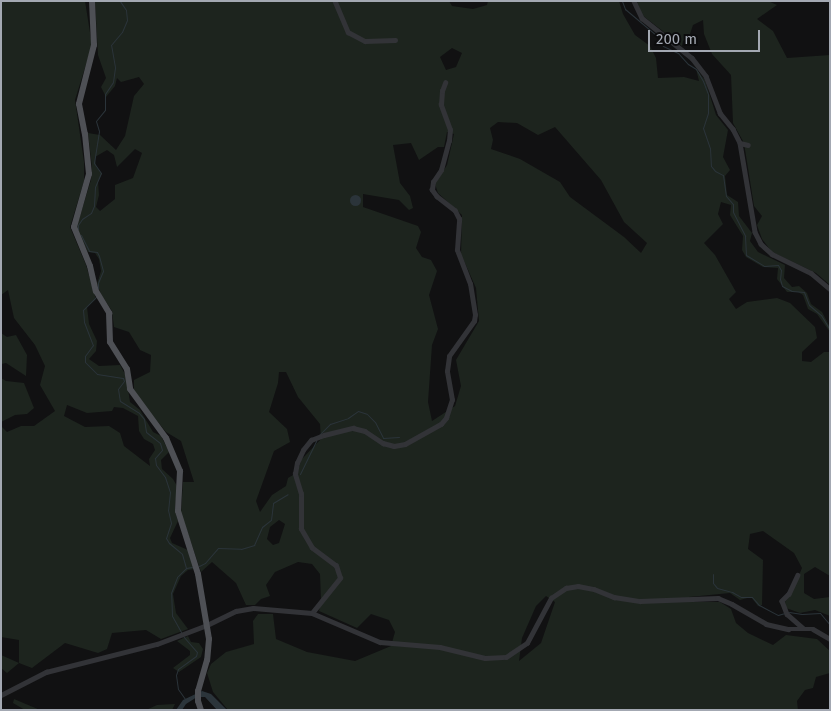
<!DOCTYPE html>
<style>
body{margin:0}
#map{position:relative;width:831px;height:711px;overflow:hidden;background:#111112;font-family:"Fira Sans",sans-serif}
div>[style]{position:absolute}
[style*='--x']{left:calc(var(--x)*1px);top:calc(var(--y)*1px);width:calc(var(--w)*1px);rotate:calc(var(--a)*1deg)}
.green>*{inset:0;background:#1d241e}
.water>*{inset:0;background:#2b343a}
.round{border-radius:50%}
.stream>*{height:1px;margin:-0.5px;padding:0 0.5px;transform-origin:0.5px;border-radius:0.5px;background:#2b343a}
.street>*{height:4.5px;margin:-2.25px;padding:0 2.25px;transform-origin:2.25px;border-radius:2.25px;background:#323337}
.primary>*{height:6px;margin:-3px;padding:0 3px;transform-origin:3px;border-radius:3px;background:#4e5055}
span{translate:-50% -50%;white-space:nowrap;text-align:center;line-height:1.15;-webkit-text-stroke:4px #0c0c0d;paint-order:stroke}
.frame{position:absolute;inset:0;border:2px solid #a3a8b2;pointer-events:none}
.scale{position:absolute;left:648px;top:30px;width:112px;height:22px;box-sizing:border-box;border:2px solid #a3a8b2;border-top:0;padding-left:6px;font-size:15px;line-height:18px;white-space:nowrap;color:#a3a8b2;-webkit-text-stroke:4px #0c0c0d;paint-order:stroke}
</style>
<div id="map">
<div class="green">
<div style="clip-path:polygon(evenodd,1px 1px,85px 1px,92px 45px,75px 100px,84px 162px,84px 181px,70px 227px,86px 265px,96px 299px,87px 307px,89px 324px,97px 341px,96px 351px,89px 359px,99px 366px,120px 365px,126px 376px,130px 402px,140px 410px,153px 432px,161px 436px,169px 452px,161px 460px,162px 469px,173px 479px,177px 486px,175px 511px,178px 521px,170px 538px,172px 543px,188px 550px,195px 569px,188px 570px,181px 576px,173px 594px,176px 613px,188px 629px,161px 639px,146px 630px,112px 633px,107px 649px,98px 653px,65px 643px,32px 668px,19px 663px,7px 673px,1px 668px,1px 655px,19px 663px,19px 640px,1px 637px,1px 426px,7px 432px,21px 426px,34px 426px,55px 411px,40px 385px,45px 366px,35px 345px,14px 318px,8px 290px,1px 295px,1px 1px,67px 405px,87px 413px,112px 411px,114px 407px,123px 408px,138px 416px,139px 431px,144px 439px,153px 444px,155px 450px,149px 459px,150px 466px,124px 446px,120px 433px,109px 426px,85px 427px,64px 416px,67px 405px)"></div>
<div style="clip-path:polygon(evenodd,95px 1px,449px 1px,452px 6px,473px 9px,487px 5px,488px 1px,619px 1px,623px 14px,635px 35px,650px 46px,656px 58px,658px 78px,684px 77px,699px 81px,696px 69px,705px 80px,716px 115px,728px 130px,723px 157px,730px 170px,725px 176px,727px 195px,738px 202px,739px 216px,752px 233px,750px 241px,758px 252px,785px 265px,784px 278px,792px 287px,799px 286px,807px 293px,811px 304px,822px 312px,830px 327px,830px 332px,817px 314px,808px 309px,803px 295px,798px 292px,787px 292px,777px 279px,778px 268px,763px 267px,746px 257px,742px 250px,743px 236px,730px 215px,731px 205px,721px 202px,718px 214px,723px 224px,704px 243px,715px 255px,736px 292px,729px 299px,736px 309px,747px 302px,777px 298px,790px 303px,815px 327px,817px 338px,802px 352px,802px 361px,811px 362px,824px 352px,830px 352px,830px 576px,815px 567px,804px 574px,804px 593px,814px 599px,830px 597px,830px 616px,815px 610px,800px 613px,786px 608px,785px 602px,791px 594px,802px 568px,794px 553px,763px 531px,750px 534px,748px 549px,763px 560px,762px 605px,758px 606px,751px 597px,740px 600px,730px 593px,689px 597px,688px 602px,720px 602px,731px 609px,736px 623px,748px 633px,773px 645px,786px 635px,817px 639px,830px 651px,830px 673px,816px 677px,813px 688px,805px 690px,797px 701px,798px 710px,228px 710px,213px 692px,207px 673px,211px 664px,226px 652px,254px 644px,253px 621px,258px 614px,273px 614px,276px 639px,307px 652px,355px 661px,391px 646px,395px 632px,389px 620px,371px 614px,357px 628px,319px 611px,321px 600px,320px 574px,312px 564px,298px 562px,275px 572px,266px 585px,270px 596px,261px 599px,255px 605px,246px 605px,236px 583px,212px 562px,201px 572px,181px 513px,183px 482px,194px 482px,181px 441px,166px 432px,134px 392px,134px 380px,150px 372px,151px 355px,140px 350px,129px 332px,114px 327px,112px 311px,101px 294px,97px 284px,101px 271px,99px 259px,95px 253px,88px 252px,76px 229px,91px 180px,92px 167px,88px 133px,100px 135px,116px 150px,125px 136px,134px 96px,144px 84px,139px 77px,121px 82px,117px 78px,115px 86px,106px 97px,101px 87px,106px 78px,98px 55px,95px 1px,452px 48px,462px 53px,456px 67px,446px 70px,440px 57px,452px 48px,95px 1px,498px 122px,517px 123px,538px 135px,555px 127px,601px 180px,624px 222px,647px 243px,641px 253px,624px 237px,570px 197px,560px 182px,520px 159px,491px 149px,493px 140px,490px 128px,498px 122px,95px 1px,447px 132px,454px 134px,447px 165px,435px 184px,438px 193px,462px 215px,461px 254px,476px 288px,479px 321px,456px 360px,461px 386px,455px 406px,432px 421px,428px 402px,432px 345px,438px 329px,429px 295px,437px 271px,431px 260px,422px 257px,416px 248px,421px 232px,418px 226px,363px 207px,363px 194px,399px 200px,409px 210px,413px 208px,410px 196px,400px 183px,393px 145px,411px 143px,419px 160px,438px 147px,444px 147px,447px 132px,95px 1px,135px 149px,142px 153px,133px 178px,115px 185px,115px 199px,100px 211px,96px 207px,99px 195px,98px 181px,102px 174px,96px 166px,95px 157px,107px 150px,114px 155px,117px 167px,135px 149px,95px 1px,279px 372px,286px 372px,298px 397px,320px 424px,321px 439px,301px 460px,298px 472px,288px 478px,286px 486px,272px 495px,260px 512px,256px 501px,274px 451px,290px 442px,287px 429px,269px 412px,278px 383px,279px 372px,95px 1px,279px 520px,285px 524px,279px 543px,273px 545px,267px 539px,270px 527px,279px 520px,95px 1px,546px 596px,555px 602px,541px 643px,519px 661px,522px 638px,536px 606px,546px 596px)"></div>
<div style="clip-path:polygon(637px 1px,768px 1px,777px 5px,757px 19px,773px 31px,787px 58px,830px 55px,830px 285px,816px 273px,772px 252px,762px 239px,757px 225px,762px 216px,754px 206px,744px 143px,733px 123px,731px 75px,712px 54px,704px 34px,703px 20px,693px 25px,689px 37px,683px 41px,682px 46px,642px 15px)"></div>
<div style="clip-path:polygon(1px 333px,7px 337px,16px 335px,27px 355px,26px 376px,6px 363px,1px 364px)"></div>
<div style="clip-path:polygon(1px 378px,6px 381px,24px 383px,34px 408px,27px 414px,15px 415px,1px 422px)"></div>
<div style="clip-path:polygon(188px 636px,191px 642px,199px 643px,203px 649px,201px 657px,179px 672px,173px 668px,190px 655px,190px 651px,177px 641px)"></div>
<div style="clip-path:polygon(14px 699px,40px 710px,25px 710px,13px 703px)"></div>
<div style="clip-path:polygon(175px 704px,172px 710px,146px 710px,157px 705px)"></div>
</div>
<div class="water">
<div class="round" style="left:349.5px;top:194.5px;width:11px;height:11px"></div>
<div style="clip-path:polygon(202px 691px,211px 694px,227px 710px,217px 710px,205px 697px,197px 697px,186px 704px,182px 710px,176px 710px,183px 700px)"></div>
</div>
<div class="stream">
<div style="--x:622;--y:1;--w:9;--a:69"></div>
<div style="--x:625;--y:9;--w:39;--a:40"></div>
<div style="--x:655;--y:34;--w:14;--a:56"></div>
<div style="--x:663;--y:46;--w:17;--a:25"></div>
<div style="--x:678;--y:53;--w:15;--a:48"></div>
<div style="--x:688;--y:64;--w:9;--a:32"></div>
<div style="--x:696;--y:69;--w:14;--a:60"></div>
<div style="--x:703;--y:81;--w:14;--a:69"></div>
<div style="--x:708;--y:94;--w:19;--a:90"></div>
<div style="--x:708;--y:113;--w:16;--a:108"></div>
<div style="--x:703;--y:128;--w:21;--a:71"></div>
<div style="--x:710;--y:148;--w:18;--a:87"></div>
<div style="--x:711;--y:166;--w:6;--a:51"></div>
<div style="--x:715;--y:171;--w:9;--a:27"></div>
<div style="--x:723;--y:175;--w:21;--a:82"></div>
<div style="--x:726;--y:196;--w:11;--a:49"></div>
<div style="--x:733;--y:204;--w:8;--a:90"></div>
<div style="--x:733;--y:212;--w:27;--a:63"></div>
<div style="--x:745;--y:236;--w:19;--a:87"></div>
<div style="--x:746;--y:255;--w:21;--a:31"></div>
<div style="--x:764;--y:266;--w:14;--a:-4"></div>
<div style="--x:778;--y:265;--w:6;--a:59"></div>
<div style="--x:781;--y:270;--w:9;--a:96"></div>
<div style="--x:780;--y:279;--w:7;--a:74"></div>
<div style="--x:782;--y:286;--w:11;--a:27"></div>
<div style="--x:792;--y:291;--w:12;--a:5"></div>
<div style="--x:804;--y:292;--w:14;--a:69"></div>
<div style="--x:809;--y:305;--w:16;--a:40"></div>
<div style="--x:821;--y:315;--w:17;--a:59"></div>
<div style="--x:78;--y:229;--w:4;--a:-90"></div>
<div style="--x:78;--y:225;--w:7;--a:-56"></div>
<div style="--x:82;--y:219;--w:11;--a:-34"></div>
<div style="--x:91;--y:213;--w:8;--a:-67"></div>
<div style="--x:94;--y:206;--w:19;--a:-87"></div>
<div style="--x:95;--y:187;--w:15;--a:-67"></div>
<div style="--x:101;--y:173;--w:12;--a:-125"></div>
<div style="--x:94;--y:163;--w:32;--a:-81"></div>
<div style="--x:99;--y:131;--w:10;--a:-107"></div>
<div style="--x:96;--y:121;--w:14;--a:-51"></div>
<div style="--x:105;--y:110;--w:16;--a:-90"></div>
<div style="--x:105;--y:94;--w:14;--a:-56"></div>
<div style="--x:113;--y:82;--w:15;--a:-82"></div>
<div style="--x:115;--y:67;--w:22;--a:-100"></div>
<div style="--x:111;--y:45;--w:17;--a:-50"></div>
<div style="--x:122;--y:32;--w:13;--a:-67"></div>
<div style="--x:127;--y:20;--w:10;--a:-96"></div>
<div style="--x:126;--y:10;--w:11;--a:-124"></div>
<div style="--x:81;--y:235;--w:18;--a:63"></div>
<div style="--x:89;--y:251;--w:8;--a:7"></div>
<div style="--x:97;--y:252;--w:4;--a:63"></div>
<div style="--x:99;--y:256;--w:16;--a:75"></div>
<div style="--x:103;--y:271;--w:13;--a:113"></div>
<div style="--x:98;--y:283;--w:5;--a:90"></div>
<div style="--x:97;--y:296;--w:20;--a:135"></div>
<div style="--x:83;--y:310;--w:12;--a:85"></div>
<div style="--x:84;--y:322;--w:25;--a:69"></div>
<div style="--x:93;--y:345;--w:14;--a:126"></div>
<div style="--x:85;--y:356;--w:6;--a:90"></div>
<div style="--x:85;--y:362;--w:17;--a:45"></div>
<div style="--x:97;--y:374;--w:26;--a:9"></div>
<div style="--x:123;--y:378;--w:3;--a:72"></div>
<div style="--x:124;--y:381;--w:10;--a:127"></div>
<div style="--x:118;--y:389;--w:12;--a:81"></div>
<div style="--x:120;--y:401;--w:22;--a:32"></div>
<div style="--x:139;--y:413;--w:8;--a:50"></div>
<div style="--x:144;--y:419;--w:13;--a:81"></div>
<div style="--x:146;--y:432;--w:18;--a:38"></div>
<div style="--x:160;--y:443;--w:7;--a:74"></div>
<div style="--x:162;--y:450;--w:11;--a:131"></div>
<div style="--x:155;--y:458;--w:7;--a:82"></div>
<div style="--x:156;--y:465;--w:15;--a:53"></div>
<div style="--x:165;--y:477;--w:16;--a:72"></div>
<div style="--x:170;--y:492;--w:18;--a:96"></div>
<div style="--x:168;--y:510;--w:13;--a:77"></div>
<div style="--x:171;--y:523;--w:16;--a:108"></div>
<div style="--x:166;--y:538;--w:6;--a:59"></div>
<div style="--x:169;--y:543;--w:17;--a:40"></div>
<div style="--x:182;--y:554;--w:15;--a:74"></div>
<div style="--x:319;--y:435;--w:16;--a:-45"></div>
<div style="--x:330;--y:424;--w:19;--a:-18"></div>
<div style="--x:348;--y:418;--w:12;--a:-35"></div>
<div style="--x:358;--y:411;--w:9;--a:18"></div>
<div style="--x:367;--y:414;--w:11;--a:45"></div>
<div style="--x:375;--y:422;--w:18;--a:63"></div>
<div style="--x:383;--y:438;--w:16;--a:-4"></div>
<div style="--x:300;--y:474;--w:37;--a:-64"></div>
<div style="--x:199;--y:566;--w:7;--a:-27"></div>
<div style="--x:205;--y:563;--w:20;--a:-49"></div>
<div style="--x:218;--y:548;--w:23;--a:2"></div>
<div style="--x:241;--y:549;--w:14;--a:-17"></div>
<div style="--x:254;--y:545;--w:20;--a:-66"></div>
<div style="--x:262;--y:527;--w:11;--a:-38"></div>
<div style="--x:271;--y:520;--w:17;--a:-83"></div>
<div style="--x:273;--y:503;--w:17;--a:-31"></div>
<div style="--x:713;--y:574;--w:9;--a:90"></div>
<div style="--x:713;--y:583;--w:6;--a:51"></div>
<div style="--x:717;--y:588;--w:16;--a:15"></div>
<div style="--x:732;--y:592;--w:10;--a:29"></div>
<div style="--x:741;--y:597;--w:11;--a:0"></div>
<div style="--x:752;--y:597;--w:11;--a:49"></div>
<div style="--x:759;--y:605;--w:21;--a:28"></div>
<div style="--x:778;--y:615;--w:7;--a:-16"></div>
<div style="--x:789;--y:612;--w:13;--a:9"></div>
<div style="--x:802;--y:614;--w:18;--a:-3"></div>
<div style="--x:820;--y:613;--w:16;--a:50"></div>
<div style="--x:181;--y:632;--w:18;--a:-119"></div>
<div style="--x:172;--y:616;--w:23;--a:-92"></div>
<div style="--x:171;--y:593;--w:17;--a:-69"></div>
<div style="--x:177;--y:577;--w:13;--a:-45"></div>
<div style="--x:186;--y:568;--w:6;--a:-9"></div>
<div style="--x:183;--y:636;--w:21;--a:49"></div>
<div style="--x:197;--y:652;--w:4;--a:104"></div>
<div style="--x:196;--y:656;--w:22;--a:144"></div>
<div style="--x:178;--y:669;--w:6;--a:108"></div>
<div style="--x:176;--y:675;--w:14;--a:82"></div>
<div style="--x:178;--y:689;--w:12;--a:55"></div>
</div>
<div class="street">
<div style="--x:335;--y:1;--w:34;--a:67"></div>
<div style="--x:348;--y:32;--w:19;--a:28"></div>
<div style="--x:365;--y:41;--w:30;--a:-2"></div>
<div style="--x:634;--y:1;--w:19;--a:65"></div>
<div style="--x:642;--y:18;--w:64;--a:38.7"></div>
<div style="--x:692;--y:58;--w:23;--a:52"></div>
<div style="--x:706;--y:76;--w:40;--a:69"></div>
<div style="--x:720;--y:113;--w:21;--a:51"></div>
<div style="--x:733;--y:129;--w:16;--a:63"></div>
<div style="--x:740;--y:143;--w:90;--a:80.4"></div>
<div style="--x:755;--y:232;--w:13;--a:63"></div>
<div style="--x:761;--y:244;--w:15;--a:42"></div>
<div style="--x:772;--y:254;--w:43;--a:26"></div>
<div style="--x:811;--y:273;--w:25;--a:40"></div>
<div style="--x:740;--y:143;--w:8;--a:14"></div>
<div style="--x:798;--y:575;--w:21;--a:115"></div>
<div style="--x:789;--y:594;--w:10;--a:135"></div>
<div style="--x:782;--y:601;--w:14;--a:69"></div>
<div style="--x:787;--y:614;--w:21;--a:41"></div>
<div style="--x:312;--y:613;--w:45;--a:-51.3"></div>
<div style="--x:340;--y:578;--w:13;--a:-108"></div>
<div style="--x:336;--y:566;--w:30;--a:-143"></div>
<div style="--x:312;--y:548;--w:22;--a:-120"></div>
<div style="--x:301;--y:529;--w:35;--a:-90"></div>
<div style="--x:301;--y:494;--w:21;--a:-107"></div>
<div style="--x:295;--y:474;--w:11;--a:-80"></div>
<div style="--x:297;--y:463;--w:14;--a:-65"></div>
<div style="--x:303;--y:450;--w:13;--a:-51"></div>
<div style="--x:311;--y:440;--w:14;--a:-21"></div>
<div style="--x:324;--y:435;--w:30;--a:-14"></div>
<div style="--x:353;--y:428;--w:12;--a:14"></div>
<div style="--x:365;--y:431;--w:22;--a:34"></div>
<div style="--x:383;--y:443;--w:11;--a:15"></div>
<div style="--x:394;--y:446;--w:11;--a:-10"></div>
<div style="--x:405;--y:444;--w:41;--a:-29.1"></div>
<div style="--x:441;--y:424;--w:8;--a:-50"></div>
<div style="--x:446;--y:418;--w:19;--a:-72"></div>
<div style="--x:452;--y:400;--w:29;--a:-100"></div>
<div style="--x:447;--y:371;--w:15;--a:-82"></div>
<div style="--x:449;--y:356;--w:43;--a:-54.5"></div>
<div style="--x:474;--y:321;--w:6;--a:-81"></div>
<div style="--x:475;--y:315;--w:31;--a:-99"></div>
<div style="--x:470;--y:284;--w:36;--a:-111"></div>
<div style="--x:457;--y:250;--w:31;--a:-86"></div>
<div style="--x:459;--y:219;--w:9;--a:-117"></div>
<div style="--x:455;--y:211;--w:23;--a:-142"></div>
<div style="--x:437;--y:197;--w:9;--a:-126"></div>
<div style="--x:432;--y:190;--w:8;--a:-83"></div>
<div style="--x:433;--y:182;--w:14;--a:-56"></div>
<div style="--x:441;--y:170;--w:30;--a:-75"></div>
<div style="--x:449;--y:141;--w:11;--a:-85"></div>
<div style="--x:450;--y:130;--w:27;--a:-110"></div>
<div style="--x:441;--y:105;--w:14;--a:-86"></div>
<div style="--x:442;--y:91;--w:9;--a:-69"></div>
<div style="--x:1;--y:695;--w:51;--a:-27.1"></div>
<div style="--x:46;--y:672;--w:114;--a:-14.2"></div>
<div style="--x:157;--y:644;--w:53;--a:-20.8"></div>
<div style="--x:207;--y:625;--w:32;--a:-26"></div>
<div style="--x:236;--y:611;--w:17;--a:-10"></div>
<div style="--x:253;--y:608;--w:59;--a:4.8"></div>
<div style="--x:312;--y:613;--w:74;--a:23.1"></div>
<div style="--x:380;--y:642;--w:60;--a:4.8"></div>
<div style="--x:440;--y:647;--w:46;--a:13.7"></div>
<div style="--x:485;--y:658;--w:21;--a:-3"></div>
<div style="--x:506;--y:657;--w:25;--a:-34"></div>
<div style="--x:527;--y:643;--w:51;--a:-61.9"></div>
<div style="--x:551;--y:598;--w:18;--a:-34"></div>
<div style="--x:566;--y:588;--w:12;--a:-9"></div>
<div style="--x:578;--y:586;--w:16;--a:11"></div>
<div style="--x:594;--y:589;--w:22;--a:22"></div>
<div style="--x:614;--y:597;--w:26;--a:9"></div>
<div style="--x:640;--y:601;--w:78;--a:-2.2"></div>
<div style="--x:718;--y:598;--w:15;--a:23"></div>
<div style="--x:732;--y:604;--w:39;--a:30"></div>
<div style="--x:766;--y:624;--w:23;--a:13"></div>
<div style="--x:788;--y:629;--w:25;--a:0"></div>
<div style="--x:813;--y:629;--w:20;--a:30"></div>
</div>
<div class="primary">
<div style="--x:92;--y:1;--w:44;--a:87.4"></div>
<div style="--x:94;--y:45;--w:61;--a:104.3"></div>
<div style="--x:79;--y:104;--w:31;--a:79"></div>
<div style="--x:85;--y:134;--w:40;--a:84.3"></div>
<div style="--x:89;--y:174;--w:55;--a:105.8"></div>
<div style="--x:74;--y:227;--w:42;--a:67.7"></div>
<div style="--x:90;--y:266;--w:26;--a:77"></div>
<div style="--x:96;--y:291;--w:26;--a:59"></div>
<div style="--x:109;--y:313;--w:29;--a:88"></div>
<div style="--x:110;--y:342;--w:32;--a:58"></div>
<div style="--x:127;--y:369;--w:20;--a:81"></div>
<div style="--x:130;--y:389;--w:61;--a:53.7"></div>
<div style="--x:166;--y:438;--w:36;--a:67"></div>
<div style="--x:180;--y:471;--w:40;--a:92.9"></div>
<div style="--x:178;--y:511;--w:66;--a:72.4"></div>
<div style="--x:198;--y:574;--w:66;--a:80.4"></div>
<div style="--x:209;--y:639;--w:21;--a:95"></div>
<div style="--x:207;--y:660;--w:32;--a:106"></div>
<div style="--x:198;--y:691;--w:10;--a:90"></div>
<div style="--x:198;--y:701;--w:9;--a:72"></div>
</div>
<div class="frame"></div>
<div class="scale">200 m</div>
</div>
